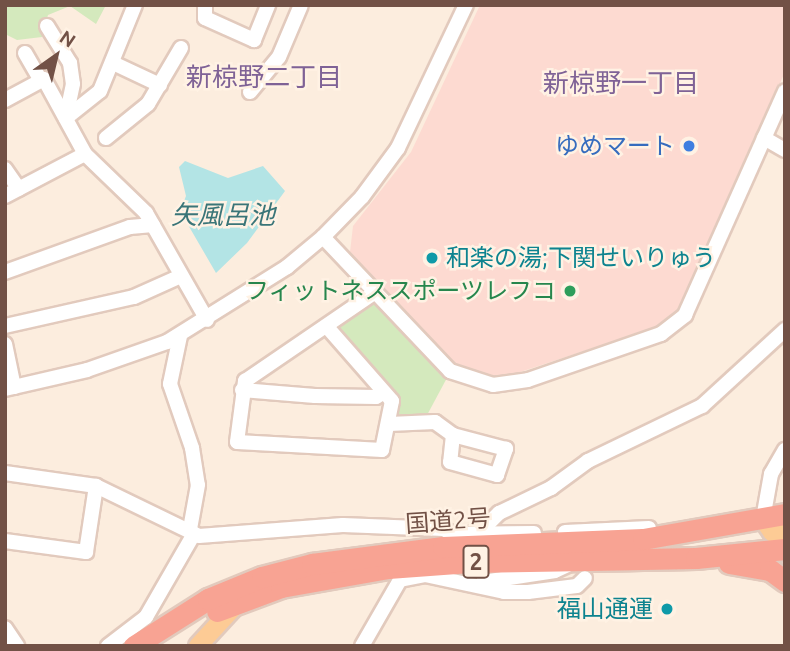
<!DOCTYPE html>
<meta charset="utf-8">
<style>
body{margin:0}
#map{position:relative;width:790px;height:651px;overflow:hidden;background:#fcedde;font-family:Ubuntu,"Noto Sans JP",sans-serif}
div>[style]{position:absolute}
[style*='--x']{left:calc(var(--x)*1px);top:calc(var(--y)*1px);width:calc(var(--w)*1px);rotate:calc(var(--a)*1deg)}
.commercial>*{inset:0;background:#fddad1}
.green>*{inset:0;background:#d4e9bd}
.water>*{inset:0;background:#b3e4e5}
.roads{filter:drop-shadow(2px 0 #e2cabd) drop-shadow(-2px 0 #e2cabd) drop-shadow(0 2px #e2cabd) drop-shadow(0 -2px #e2cabd)}
.minor>*{height:14px;margin:-7px;padding:0 7px;transform-origin:7px;border-radius:7px;background:#fff}
.major>*{height:18px;margin:-9px;padding:0 9px;transform-origin:9px;border-radius:9px;background:#fdcb95}
.highway>*{height:21px;margin:-10.5px;padding:0 10.5px;transform-origin:10.5px;border-radius:10.5px;background:#f8a393}
.dots>*{width:19px;height:19px;translate:-50% -50%;box-sizing:border-box;border:4px solid #fff2e4;border-radius:50%}
span{translate:-50% -50%;white-space:nowrap;text-align:center;line-height:1.15;-webkit-text-stroke:5px #fff2e4;paint-order:stroke}
.shield-label span{padding:2px 5px;background:#fff2e4;border:2px solid;border-radius:5px;-webkit-text-stroke-width:0}
.shield-label{font-size:23px;color:#725146;font-weight:700}
.shop-label{font-size:24px;color:#366cbe}
.right{translate:-100% -50%;text-align:right}
.culture-label{font-size:24px;color:#0d838f}
.left{translate:0 -50%;text-align:left}
.leisure-label{font-size:24px;color:#27864d}
.street-label{font-size:24px;color:#725146}
.neighbourhood-label{font-size:26px;color:#7f6296}
.water-label{font-size:26px;color:#3a7578;font-style:italic}
.frame{position:absolute;inset:0;border:7px solid #725146;pointer-events:none}
.north{position:absolute;left:21px;top:21px;width:70px;height:70px;-webkit-text-stroke:5px #fff2e4;paint-order:stroke;rotate:34deg;font-size:19px;font-weight:700;line-height:28px;text-align:center;color:#725146}
.north::after{content:'';display:block;margin:auto;width:24px;height:32px;background:#725146;clip-path:polygon(50% 0,100% 100%,50% 72%,0 100%)}
</style>
<div id="map">
<div class="commercial">
<div style="clip-path:polygon(480px 5px,785px 5px,785px 72px,680px 307px,657px 327px,508px 376px,482px 375px,453px 363px,350px 252px,353px 226px,411px 152px)"></div>
</div>
<div class="green">
<div style="clip-path:polygon(5px 5px,106px 5px,96px 24px,70px 6px,48px 15px,42px 37px,17px 40px,5px 34px)"></div>
<div style="clip-path:polygon(368px 301px,377px 304px,448px 376px,426px 417px,396px 414px,338px 332px,338px 326px)"></div>
</div>
<div class="water">
<div style="clip-path:polygon(185px 161px,228px 178px,263px 166px,285px 191px,247px 243px,216px 273px,180px 211px,186px 196px,179px 167px)"></div>
</div>
<div class="roads">
<div class="minor">
<div style="--x:205;--y:5;--w:13;--a:90"></div>
<div style="--x:205;--y:18;--w:54;--a:24.2"></div>
<div style="--x:254;--y:40;--w:38;--a:-68"></div>
<div style="--x:47;--y:26;--w:44;--a:58.1"></div>
<div style="--x:70;--y:63;--w:21;--a:82"></div>
<div style="--x:73;--y:84;--w:35;--a:102"></div>
<div style="--x:25;--y:53;--w:32;--a:60"></div>
<div style="--x:113;--y:63;--w:52;--a:25.1"></div>
<div style="--x:250;--y:92;--w:45;--a:-50.4"></div>
<div style="--x:279;--y:57;--w:56;--a:-67.1"></div>
<div style="--x:5;--y:100;--w:44;--a:-28.3"></div>
<div style="--x:44;--y:79;--w:85;--a:61.3"></div>
<div style="--x:85;--y:154;--w:85;--a:44"></div>
<div style="--x:146;--y:213;--w:123;--a:60.3"></div>
<div style="--x:66;--y:118;--w:43;--a:-38.5"></div>
<div style="--x:100;--y:91;--w:93;--a:-67.9"></div>
<div style="--x:106;--y:138;--w:54;--a:-39"></div>
<div style="--x:148;--y:104;--w:65;--a:-59.5"></div>
<div style="--x:764;--y:138;--w:24;--a:30"></div>
<div style="--x:5;--y:169;--w:24;--a:55"></div>
<div style="--x:5;--y:196;--w:90;--a:-27.7"></div>
<div style="--x:323;--y:237;--w:185;--a:46.5"></div>
<div style="--x:450;--y:371;--w:45;--a:18"></div>
<div style="--x:493;--y:385;--w:35;--a:-8"></div>
<div style="--x:528;--y:380;--w:141;--a:-19.1"></div>
<div style="--x:661;--y:334;--w:31;--a:-38"></div>
<div style="--x:685;--y:315;--w:245;--a:-65.9"></div>
<div style="--x:5;--y:272;--w:133;--a:-19.8"></div>
<div style="--x:130;--y:227;--w:23;--a:-5"></div>
<div style="--x:5;--y:326;--w:132;--a:-12.7"></div>
<div style="--x:134;--y:297;--w:51;--a:-24.1"></div>
<div style="--x:328;--y:328;--w:97;--a:48.8"></div>
<div style="--x:392;--y:401;--w:50;--a:101.5"></div>
<div style="--x:382;--y:450;--w:145;--a:-176.8"></div>
<div style="--x:237;--y:442;--w:62;--a:-82.5"></div>
<div style="--x:245;--y:381;--w:156;--a:-34.3"></div>
<div style="--x:180;--y:336;--w:49;--a:101.8"></div>
<div style="--x:170;--y:384;--w:68;--a:71"></div>
<div style="--x:192;--y:448;--w:37;--a:81"></div>
<div style="--x:198;--y:485;--w:45;--a:100.3"></div>
<div style="--x:5;--y:344;--w:44;--a:78.2"></div>
<div style="--x:5;--y:389;--w:84;--a:-13"></div>
<div style="--x:87;--y:370;--w:85;--a:-19.3"></div>
<div style="--x:167;--y:342;--w:142;--a:-32"></div>
<div style="--x:287;--y:267;--w:47;--a:-39.8"></div>
<div style="--x:323;--y:237;--w:56;--a:-45.7"></div>
<div style="--x:362;--y:197;--w:61;--a:-53.7"></div>
<div style="--x:398;--y:148;--w:158;--a:-64.6"></div>
<div style="--x:242;--y:390;--w:73;--a:4.7"></div>
<div style="--x:315;--y:396;--w:61;--a:0.9"></div>
<div style="--x:376;--y:397;--w:9;--a:-32"></div>
<div style="--x:389;--y:424;--w:46;--a:-2.5"></div>
<div style="--x:435;--y:422;--w:22;--a:36"></div>
<div style="--x:453;--y:435;--w:27;--a:96"></div>
<div style="--x:450;--y:462;--w:49;--a:15.5"></div>
<div style="--x:497;--y:475;--w:28;--a:-71"></div>
<div style="--x:506;--y:449;--w:55;--a:-165.2"></div>
<div style="--x:5;--y:473;--w:92;--a:8.1"></div>
<div style="--x:96;--y:486;--w:114;--a:25.9"></div>
<div style="--x:199;--y:536;--w:144;--a:-4.4"></div>
<div style="--x:343;--y:525;--w:101;--a:2.3"></div>
<div style="--x:444;--y:529;--w:9;--a:32"></div>
<div style="--x:452;--y:534;--w:82;--a:-0.7"></div>
<div style="--x:763;--y:519;--w:46;--a:-79.9"></div>
<div style="--x:771;--y:474;--w:28;--a:-60"></div>
<div style="--x:565;--y:532;--w:84;--a:-2.7"></div>
<div style="--x:478;--y:534;--w:30;--a:-45"></div>
<div style="--x:499;--y:513;--w:58;--a:-25.7"></div>
<div style="--x:551;--y:488;--w:46;--a:-36.1"></div>
<div style="--x:588;--y:461;--w:127;--a:-25.8"></div>
<div style="--x:702;--y:406;--w:113;--a:-42.5"></div>
<div style="--x:5;--y:541;--w:82;--a:7.7"></div>
<div style="--x:86;--y:552;--w:67;--a:-81.4"></div>
<div style="--x:483;--y:582;--w:73;--a:-8.7"></div>
<div style="--x:555;--y:571;--w:19;--a:-25"></div>
<div style="--x:5;--y:628;--w:22;--a:56"></div>
<div style="--x:108;--y:646;--w:48;--a:-37.3"></div>
<div style="--x:146;--y:617;--w:96;--a:-60"></div>
<div style="--x:362;--y:646;--w:76;--a:-60.1"></div>
<div style="--x:400;--y:580;--w:25;--a:-11"></div>
<div style="--x:425;--y:575;--w:81;--a:12.1"></div>
<div style="--x:504;--y:592;--w:24;--a:0"></div>
<div style="--x:528;--y:592;--w:49;--a:-7"></div>
<div style="--x:577;--y:586;--w:11;--a:-45"></div>
</div>
<div class="major">
<div style="--x:763;--y:519;--w:16;--a:55"></div>
<div style="--x:772;--y:532;--w:13;--a:4"></div>
<div style="--x:198;--y:646;--w:52;--a:-47.4"></div>
</div>
<div class="highway">
<div style="--x:729;--y:563;--w:42;--a:9.7"></div>
<div style="--x:770;--y:570;--w:19;--a:36"></div>
<div style="--x:217;--y:611;--w:68;--a:-20.6"></div>
<div style="--x:281;--y:587;--w:109;--a:-10.1"></div>
<div style="--x:388;--y:568;--w:82;--a:-4.2"></div>
<div style="--x:470;--y:562;--w:226;--a:-1"></div>
<div style="--x:696;--y:558;--w:89;--a:-5.8"></div>
<div style="--x:134;--y:646;--w:88;--a:-32.4"></div>
<div style="--x:208;--y:599;--w:58;--a:-22.2"></div>
<div style="--x:262;--y:577;--w:52;--a:-14.6"></div>
<div style="--x:312;--y:564;--w:132;--a:-7.4"></div>
<div style="--x:443;--y:547;--w:200;--a:-2.3"></div>
<div style="--x:643;--y:539;--w:144;--a:-10"></div>
</div>
</div>
<div class="dots">
<div style="left:689px;top:146px;background:#3f7fe0"></div>
<div style="left:432px;top:258px;background:#0f9aa8"></div>
<div style="left:570px;top:291px;background:#2e9e5b"></div>
<div style="left:667px;top:609px;background:#0f9aa8"></div>
</div>
<div class="shield-label">
<span style="left:476px;top:562px">2</span>
</div>
<div class="shop-label">
<span class="right" style="left:675px;top:146px">ゆめマート</span>
</div>
<div class="culture-label">
<span class="left" style="left:446px;top:258px">和楽の湯;下関せいりゅう</span>
<span class="right" style="left:653px;top:609px">福山通運</span>
</div>
<div class="leisure-label">
<span class="right" style="left:556px;top:291px">フィットネススポーツレフコ</span>
</div>
<div class="street-label">
<span style="left:448px;top:521px;rotate:-4deg">国道2号</span>
</div>
<div class="neighbourhood-label">
<span style="left:264px;top:77px">新椋野二丁目</span>
<span style="left:621px;top:83px">新椋野一丁目</span>
</div>
<div class="water-label">
<span style="left:223px;top:215px">矢風呂池</span>
</div>
<div class="frame"></div>
<div class="north">N</div>
</div>
